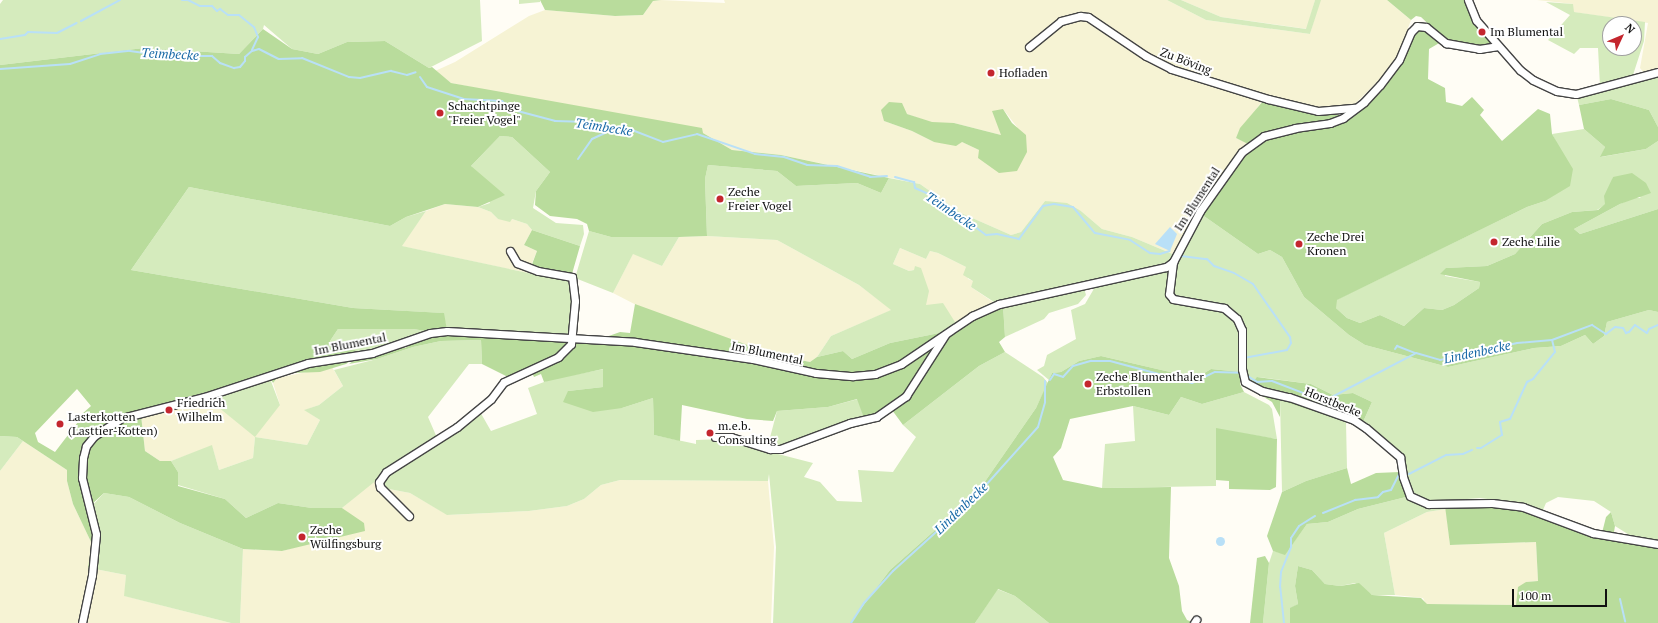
<!DOCTYPE html>
<meta charset="utf-8">
<style>
body{margin:0}
#map{position:relative;width:1658px;height:623px;overflow:hidden;background:#fffdf5;font-family:"PT Serif",serif}
div>[style]{position:absolute}
[style*='--x']{left:calc(var(--x)*1px);top:calc(var(--y)*1px);width:calc(var(--w)*1px);rotate:calc(var(--a)*1deg)}
.farmland>*{inset:0;background:#f6f3d4}
.green>*{inset:0;background:#d5ebbd}
.forest>*{inset:0;background:#b9dc9c}
.water>*{inset:0;background:#b9e0f7}
.round{border-radius:50%}
.stream>*{height:2px;margin:-1px;padding:0 1px;transform-origin:1px;border-radius:1px;background:#b9e0f7}
.roads{filter:drop-shadow(1px 0 #444) drop-shadow(-1px 0 #444) drop-shadow(0 1px #444) drop-shadow(0 -1px #444)}
.minor>*{height:7px;margin:-3.5px;padding:0 3.5px;transform-origin:3.5px;border-radius:3.5px;background:#fff}
.dots>*{width:11px;height:11px;translate:-50% -50%;box-sizing:border-box;border:2px solid #fff;border-radius:50%}
span{translate:-50% -50%;white-space:nowrap;text-align:center;line-height:1.15;-webkit-text-stroke:4px #fff;paint-order:stroke}
.poi-label{font-size:12px;color:#111}
.left{translate:0 -50%;text-align:left}
.street-label{font-size:12px;color:#111}
.water-label{font-size:13px;color:#1768a6;font-style:italic}
.north{position:absolute;left:1602px;top:16px;width:40px;height:40px;box-sizing:border-box;background:#fff;border:1px solid #a0a0a0;border-radius:50%;rotate:46deg;font-size:11px;font-weight:700;line-height:16px;text-align:center;color:#111}
.north::after{content:'';display:block;margin:auto;width:14px;height:18px;background:#c4262e;clip-path:polygon(50% 0,100% 100%,50% 72%,0 100%)}
.scale{position:absolute;left:1512px;top:589px;width:95px;height:18px;box-sizing:border-box;border:2px solid #111;border-top:0;padding-left:5px;font-size:12px;line-height:14px;white-space:nowrap;color:#111;-webkit-text-stroke:3px #fff;paint-order:stroke}
</style>
<div id="map">
<div class="farmland">
<div style="clip-path:polygon(evenodd,661px 0,725px 3px,724px 0,1167px 0,1206px 20px,1310px 34px,1320px 0,1387px 0,1411px 20px,1398px 56px,1388px 71px,1353px 106px,1317px 109px,1265px 97px,1236px 138px,1248px 143px,1200px 207px,1197px 206px,1193px 210px,1196px 213px,1190px 219px,1175px 255px,1132px 237px,1102px 229px,1081px 211px,1045px 201px,1021px 232px,1011px 235px,961px 213px,920px 184px,781px 155px,732px 150px,703px 133px,451px 83px,435px 71px,455px 62px,529px 16px,545px 10px,615px 16px,643px 15px,653px 1px,661px 0,1003px 109px,1017px 127px,979px 150px,962px 142px,934px 142px,912px 131px,884px 121px,907px 114px,932px 123px,954px 123px,1001px 135px,1003px 109px)"></div>
<div style="clip-path:polygon(1181px 0,1315px 0,1307px 29px,1221px 17px)"></div>
<div style="clip-path:polygon(1537px 0,1658px 0,1658px 69px,1644px 73px,1640px 68px,1648px 23px,1573px 12px,1573px 4px)"></div>
<div style="clip-path:polygon(445px 204px,478px 207px,491px 212px,498px 219px,512px 219px,527px 224px,532px 230px,524px 245px,537px 251px,528px 273px,401px 246px,426px 211px)"></div>
<div style="clip-path:polygon(707px 236px,777px 240px,859px 285px,892px 310px,831px 336px,817px 357px,810px 362px,775px 355px,646px 310px,613px 293px,633px 253px,662px 266px,679px 237px)"></div>
<div style="clip-path:polygon(900px 248px,926px 259px,930px 251px,938px 253px,966px 267px,968px 279px,974px 281px,971px 287px,993px 302px,955px 322px,926px 305px,914px 270px,909px 271px,893px 264px)"></div>
<div style="clip-path:polygon(332px 367px,343px 386px,319px 405px,305px 410px,320px 420px,307px 445px,255px 437px,253px 458px,219px 470px,212px 446px,171px 461px,160px 461px,145px 451px,141px 415px,207px 398px,280px 405px,273px 383px,277px 378px)"></div>
<div style="clip-path:polygon(23px 441px,67px 470px,67px 481px,73px 504px,92px 544px,89px 567px,92px 568px,81px 623px,0 623px,0 471px)"></div>
<div style="clip-path:polygon(376px 479px,389px 489px,410px 493px,448px 515px,529px 511px,567px 506px,584px 499px,601px 485px,620px 480px,768px 481px,774px 547px,771px 623px,240px 623px,243px 549px,282px 551px,336px 536px,352px 516px,342px 508px)"></div>
<div style="clip-path:polygon(1446px 509px,1450px 545px,1536px 542px,1538px 581px,1526px 582px,1516px 605px,1426px 604px,1423px 598px,1395px 595px,1384px 533px,1427px 512px)"></div>
<div style="clip-path:polygon(95px 569px,126px 575px,125px 596px,231px 623px,84px 623px)"></div>
</div>
<div class="green">
<div style="clip-path:polygon(3px 0,480px 0,482px 41px,429px 68px,385px 41px,347px 42px,318px 54px,292px 49px,264px 25px,263px 29px,239px 54px,144px 48px,0 65px,0 4px)"></div>
<div style="clip-path:polygon(519px 0,540px 0,540px 2px,519px 4px)"></div>
<div style="clip-path:polygon(1167px 0,1181px 0,1221px 17px,1306px 29px,1315px 0,1321px 0,1310px 34px,1206px 20px)"></div>
<div style="clip-path:polygon(evenodd,1546px 2px,1573px 4px,1574px 12px,1645px 22px,1644px 41px,1633px 75px,1600px 86px,1598px 48px,1580px 48px,1574px 54px,1548px 40px,1570px 15px,1546px 2px,1610px 24px,1634px 24px,1634px 48px,1610px 48px,1610px 24px)"></div>
<div style="clip-path:polygon(1658px 74px,1658px 127px,1649px 110px,1611px 99px,1579px 105px,1577px 97px)"></div>
<div style="clip-path:polygon(1584px 129px,1605px 147px,1601px 157px,1646px 149px,1658px 141px,1658px 209px,1580px 234px,1574px 229px,1620px 204px,1633px 198px,1641px 198px,1613px 177px,1606px 204px,1597px 210px,1572px 212px,1542px 224px,1515px 254px,1487px 266px,1446px 268px,1445px 276px,1480px 282px,1479px 288px,1454px 305px,1442px 310px,1424px 308px,1404px 326px,1380px 315px,1360px 323px,1347px 318px,1336px 308px,1336px 300px,1527px 207px,1545px 201px,1560px 150px,1552px 134px)"></div>
<div style="clip-path:polygon(500px 136px,512px 137px,550px 172px,536px 191px,533px 208px,556px 223px,583px 225px,584px 234px,580px 246px,532px 230px,527px 224px,512px 219px,510px 222px,498px 219px,491px 212px,478px 207px,490px 203px,471px 166px)"></div>
<div style="clip-path:polygon(708px 165px,777px 171px,796px 186px,857px 183px,881px 193px,889px 178px,920px 184px,961px 213px,1011px 235px,1021px 232px,1045px 201px,1067px 203px,1081px 211px,1102px 229px,1132px 237px,1175px 255px,1165px 265px,994px 302px,971px 287px,973px 281px,963px 275px,966px 267px,938px 253px,930px 251px,926px 259px,900px 248px,893px 264px,909px 271px,914px 270px,915px 266px,921px 268px,929px 291px,926px 305px,943px 303px,955px 322px,970px 314px,949px 331px,890px 343px,852px 359px,843px 351px,817px 357px,831px 336px,891px 310px,859px 285px,777px 240px,707px 236px,705px 179px)"></div>
<div style="clip-path:polygon(189px 187px,390px 226px,406px 217px,426px 211px,402px 246px,547px 277px,569px 278px,573px 286px,570px 335px,447px 330px,443px 313px,353px 308px,131px 270px)"></div>
<div style="clip-path:polygon(1201px 214px,1258px 254px,1270px 250px,1282px 257px,1304px 297px,1349px 335px,1365px 345px,1448px 367px,1534px 348px,1561px 346px,1585px 335px,1593px 344px,1604px 336px,1607px 322px,1649px 310px,1658px 312px,1658px 542px,1631px 536px,1615px 526px,1611px 512px,1594px 501px,1558px 497px,1546px 503px,1543px 510px,1526px 504px,1480px 498px,1428px 502px,1412px 495px,1404px 476px,1401px 456px,1363px 422px,1372px 402px,1353px 393px,1333px 395px,1311px 384px,1258px 377px,1251px 385px,1248px 383px,1243px 370px,1244px 337px,1241px 336px,1241px 372px,1211px 369px,1196px 378px,1101px 356px,1079px 361px,1061px 372px,1052px 373px,1049px 380px,1037px 370px,1044px 366px,1047px 355px,1076px 339px,1071px 310px,1085px 304px,1095px 287px,1166px 269px,1169px 269px,1171px 274px,1167px 296px,1171px 300px,1223px 309px,1230px 313px,1240px 330px,1243px 330px,1238px 318px,1227px 308px,1176px 299px,1172px 295px,1178px 261px)"></div>
<div style="clip-path:polygon(589px 231px,611px 237px,679px 237px,662px 266px,633px 254px,613px 293px,575px 278px)"></div>
<div style="clip-path:polygon(1084px 288px,1086px 295px,1078px 304px,1049px 313px,1044px 319px,1005px 337px,1003px 305px)"></div>
<div style="clip-path:polygon(338px 329px,413px 329px,432px 332px,372px 349px,357px 351px,345px 346px,333px 348px,330px 341px)"></div>
<div style="clip-path:polygon(481px 340px,482px 364px,469px 364px,428px 417px,438px 440px,404px 458px,342px 508px,312px 508px,278px 503px,246px 518px,225px 499px,178px 485px,178px 472px,171px 461px,212px 445px,219px 470px,253px 458px,255px 437px,207px 398px,269px 376px,280px 405px,255px 437px,307px 445px,320px 420px,304px 410px,319px 405px,343px 386px,334px 370px,377px 359px,413px 347px,441px 341px)"></div>
<div style="clip-path:polygon(1005px 352px,1043px 377px,1048px 383px,1036px 408px,977px 493px,890px 570px,850px 623px,773px 623px,776px 547px,769px 474px,768px 481px,620px 480px,601px 485px,584px 499px,567px 506px,529px 511px,447px 515px,410px 493px,389px 489px,380px 482px,390px 471px,479px 410px,491px 431px,537px 414px,528px 388px,552px 379px,604px 369px,603px 387px,568px 391px,622px 408px,653px 398px,654px 435px,696px 444px,696px 440px,725px 439px,767px 449px,777px 411px,828px 407px,858px 399px,865px 421px,778px 454px,813px 463px,804px 477px,820px 482px,837px 501px,862px 502px,858px 470px,893px 472px,916px 437px,903px 425px,979px 366px)"></div>
<div style="clip-path:polygon(1244px 392px,1269px 405px,1272px 409px,1277px 439px,1216px 429px,1216px 486px,1102px 488px,1105px 444px,1135px 441px,1133px 406px,1169px 415px,1181px 397px,1202px 404px)"></div>
<div style="clip-path:polygon(1280px 399px,1346px 422px,1347px 468px,1306px 481px,1282px 492px)"></div>
<div style="clip-path:polygon(0 436px,17px 437px,23px 441px,0 471px)"></div>
<div style="clip-path:polygon(104px 493px,129px 497px,180px 523px,243px 549px,240px 623px,231px 623px,124px 596px,126px 575px,95px 569px,91px 507px)"></div>
<div style="clip-path:polygon(1410px 496px,1445px 506px,1446px 509px,1427px 512px,1384px 533px,1395px 595px,1372px 595px,1355px 583px,1340px 586px,1325px 584px,1312px 570px,1298px 566px,1295px 586px,1298px 604px,1290px 609px,1290px 623px,1263px 623px,1269px 563px,1273px 551px,1285px 554px,1307px 524px,1328px 522px,1358px 509px)"></div>
<div style="clip-path:polygon(997px 589px,1015px 596px,1049px 623px,975px 623px)"></div>
</div>
<div class="forest">
<div style="clip-path:polygon(540px 0,661px 0,653px 1px,643px 15px,615px 16px,545px 10px)"></div>
<div style="clip-path:polygon(1387px 0,1465px 0,1474px 21px,1493px 44px,1479px 47px,1444px 39px,1421px 17px,1416px 16px,1411px 20px)"></div>
<div style="clip-path:polygon(263px 29px,292px 49px,318px 54px,347px 42px,385px 41px,429px 68px,432px 67px,451px 83px,702px 128px,703px 133px,732px 150px,781px 155px,889px 178px,881px 193px,857px 183px,796px 186px,777px 171px,708px 165px,705px 179px,707px 236px,679px 237px,611px 237px,589px 231px,587px 224px,577px 219px,550px 216px,535px 205px,536px 191px,550px 172px,512px 137px,500px 136px,471px 166px,505px 195px,478px 207px,445px 204px,406px 217px,390px 226px,189px 187px,131px 270px,353px 308px,444px 313px,447px 330px,432px 332px,413px 329px,338px 329px,330px 341px,333px 348px,345px 346px,357px 351px,372px 349px,397px 341px,401px 342px,386px 348px,330px 358px,117px 417px,82px 414px,91px 406px,77px 389px,35px 433px,38px 442px,55px 452px,78px 422px,113px 419px,98px 430px,82px 457px,94px 533px,92px 568px,88px 567px,92px 544px,73px 504px,67px 481px,67px 470px,17px 437px,0 436px,0 65px,144px 48px,239px 54px)"></div>
<div style="clip-path:polygon(1425px 29px,1441px 42px,1429px 49px,1428px 79px,1445px 88px,1446px 102px,1462px 106px,1472px 97px,1484px 110px,1480px 115px,1502px 141px,1538px 109px,1550px 114px,1552px 134px,1573px 169px,1570px 186px,1545px 201px,1527px 207px,1337px 300px,1336px 308px,1347px 318px,1360px 323px,1380px 315px,1404px 326px,1424px 308px,1442px 310px,1454px 305px,1479px 288px,1480px 282px,1440px 274px,1446px 268px,1487px 266px,1515px 254px,1542px 224px,1572px 212px,1598px 210px,1605px 204px,1604px 196px,1613px 177px,1632px 173px,1646px 183px,1651px 193px,1620px 204px,1574px 229px,1580px 234px,1658px 209px,1658px 312px,1649px 310px,1607px 322px,1604px 336px,1593px 344px,1585px 335px,1561px 346px,1534px 348px,1448px 367px,1365px 345px,1349px 335px,1304px 297px,1282px 257px,1270px 250px,1258px 254px,1201px 214px,1236px 163px,1252px 146px,1236px 138px,1240px 128px,1264px 100px,1318px 113px,1349px 116px,1382px 86px,1412px 34px,1417px 30px)"></div>
<div style="clip-path:polygon(1611px 99px,1649px 110px,1658px 127px,1658px 141px,1646px 149px,1600px 157px,1605px 147px,1584px 129px,1579px 105px)"></div>
<div style="clip-path:polygon(889px 102px,902px 103px,907px 114px,932px 122px,954px 123px,1001px 135px,992px 111px,1003px 109px,1012px 123px,1026px 135px,1027px 152px,1017px 171px,999px 173px,978px 158px,979px 150px,962px 142px,956px 146px,934px 142px,912px 131px,884px 121px,881px 110px)"></div>
<div style="clip-path:polygon(532px 230px,580px 246px,572px 274px,531px 267px,537px 251px,524px 245px)"></div>
<div style="clip-path:polygon(635px 304px,775px 355px,810px 362px,817px 357px,843px 351px,852px 359px,890px 343px,949px 331px,1003px 305px,1005px 337px,999px 342px,1005px 352px,979px 366px,903px 425px,892px 410px,865px 421px,857px 399px,828px 407px,777px 411px,773px 421px,747px 419px,682px 405px,680px 441px,654px 435px,653px 398px,622px 408px,593px 412px,563px 402px,568px 391px,603px 387px,603px 369px,544px 382px,541px 374px,534px 377px,531px 370px,576px 342px,606px 337px,620px 332px,630px 333px)"></div>
<div style="clip-path:polygon(444px 332px,568px 342px,564px 351px,510px 378px,482px 364px,481px 340px,441px 341px,413px 347px,377px 359px,349px 364px,357px 358px,415px 340px,403px 348px,405px 348px,424px 337px)"></div>
<div style="clip-path:polygon(1101px 356px,1196px 378px,1211px 369px,1241px 372px,1240px 384px,1244px 392px,1202px 404px,1181px 397px,1169px 415px,1133px 406px,1070px 419px,1061px 448px,1053px 457px,1063px 480px,1102px 488px,1171px 487px,1169px 558px,1179px 586px,1182px 611px,1187px 620px,1195px 623px,1049px 623px,1015px 596px,998px 589px,975px 623px,850px 623px,890px 570px,977px 493px,1036px 408px,1052px 373px,1061px 372px,1079px 361px)"></div>
<div style="clip-path:polygon(355px 358px,346px 364px,320px 372px,293px 373px,277px 378px,273px 383px,269px 376px,290px 369px)"></div>
<div style="clip-path:polygon(1257px 377px,1311px 384px,1333px 395px,1353px 393px,1372px 402px,1363px 422px,1347px 418px,1346px 422px,1280px 400px,1280px 417px,1272px 402px,1246px 386px,1251px 385px)"></div>
<div style="clip-path:polygon(141px 415px,145px 451px,160px 461px,171px 461px,178px 472px,178px 486px,225px 499px,246px 518px,278px 503px,312px 508px,342px 508px,364px 523px,365px 531px,282px 551px,243px 549px,180px 523px,129px 497px,104px 493px,91px 505px,83px 468px,90px 443px,112px 424px)"></div>
<div style="clip-path:polygon(1216px 428px,1277px 439px,1276px 487px,1270px 490px,1229px 489px,1229px 481px,1216px 480px)"></div>
<div style="clip-path:polygon(1347px 468px,1351px 484px,1376px 473px,1400px 472px,1410px 496px,1358px 509px,1328px 522px,1307px 524px,1285px 555px,1273px 551px,1267px 536px,1282px 492px,1306px 481px)"></div>
<div style="clip-path:polygon(1492px 504px,1522px 508px,1602px 533px,1606px 517px,1611px 512px,1615px 526px,1613px 538px,1658px 546px,1658px 623px,1290px 623px,1290px 608px,1298px 604px,1295px 586px,1298px 566px,1312px 570px,1325px 584px,1340px 586px,1359px 583px,1372px 595px,1421px 598px,1427px 604px,1516px 605px,1518px 587px,1526px 582px,1538px 581px,1536px 542px,1450px 545px,1445px 506px)"></div>
<div style="clip-path:polygon(1265px 556px,1269px 563px,1263px 623px,1250px 623px,1257px 558px)"></div>
</div>
<div class="water">
<div style="clip-path:polygon(1170px 227px,1177px 234px,1170px 251px,1155px 244px)"></div>
<div class="round" style="left:1215.5px;top:536.5px;width:9px;height:9px"></div>
</div>
<div class="stream">
<div style="--x:182;--y:0;--w:5;--a:0"></div>
<div style="--x:188;--y:0;--w:13;--a:27"></div>
<div style="--x:200;--y:6;--w:12;--a:0"></div>
<div style="--x:212;--y:6;--w:7;--a:45"></div>
<div style="--x:217;--y:11;--w:4;--a:-34"></div>
<div style="--x:220;--y:9;--w:10;--a:37"></div>
<div style="--x:228;--y:15;--w:11;--a:0"></div>
<div style="--x:239;--y:15;--w:19;--a:39"></div>
<div style="--x:254;--y:27;--w:11;--a:68"></div>
<div style="--x:258;--y:37;--w:14;--a:115"></div>
<div style="--x:81;--y:21;--w:44;--a:-28.3"></div>
<div style="--x:0;--y:39;--w:25;--a:-9"></div>
<div style="--x:25;--y:35;--w:4;--a:-45"></div>
<div style="--x:28;--y:32;--w:29;--a:2"></div>
<div style="--x:57;--y:33;--w:22;--a:-27"></div>
<div style="--x:0;--y:69;--w:70;--a:-4.1"></div>
<div style="--x:70;--y:64;--w:32;--a:-18"></div>
<div style="--x:100;--y:54;--w:30;--a:-6"></div>
<div style="--x:130;--y:51;--w:34;--a:8"></div>
<div style="--x:164;--y:56;--w:48;--a:0"></div>
<div style="--x:212;--y:56;--w:11;--a:41"></div>
<div style="--x:220;--y:63;--w:15;--a:20"></div>
<div style="--x:234;--y:68;--w:6;--a:-9"></div>
<div style="--x:240;--y:67;--w:8;--a:-50"></div>
<div style="--x:245;--y:61;--w:4;--a:-90"></div>
<div style="--x:245;--y:57;--w:9;--a:-41"></div>
<div style="--x:252;--y:51;--w:7;--a:-16"></div>
<div style="--x:259;--y:49;--w:22;--a:27"></div>
<div style="--x:279;--y:59;--w:23;--a:-2"></div>
<div style="--x:302;--y:58;--w:51;--a:22"></div>
<div style="--x:349;--y:77;--w:11;--a:5"></div>
<div style="--x:360;--y:78;--w:32;--a:-13"></div>
<div style="--x:391;--y:71;--w:16;--a:14"></div>
<div style="--x:407;--y:75;--w:9;--a:-18"></div>
<div style="--x:420;--y:77;--w:12;--a:55"></div>
<div style="--x:427;--y:87;--w:38;--a:18"></div>
<div style="--x:463;--y:99;--w:39;--a:3"></div>
<div style="--x:502;--y:101;--w:11;--a:45"></div>
<div style="--x:510;--y:109;--w:47;--a:14.9"></div>
<div style="--x:555;--y:121;--w:25;--a:2"></div>
<div style="--x:580;--y:122;--w:33;--a:16"></div>
<div style="--x:612;--y:131;--w:20;--a:-3"></div>
<div style="--x:632;--y:130;--w:33;--a:21"></div>
<div style="--x:663;--y:142;--w:35;--a:-13"></div>
<div style="--x:697;--y:134;--w:61;--a:19"></div>
<div style="--x:755;--y:154;--w:29;--a:6"></div>
<div style="--x:784;--y:157;--w:24;--a:19"></div>
<div style="--x:807;--y:165;--w:30;--a:2"></div>
<div style="--x:837;--y:166;--w:35;--a:18"></div>
<div style="--x:870;--y:177;--w:17;--a:-3"></div>
<div style="--x:578;--y:159;--w:24;--a:-55"></div>
<div style="--x:592;--y:139;--w:19;--a:-25"></div>
<div style="--x:895;--y:177;--w:20;--a:15"></div>
<div style="--x:914;--y:182;--w:6;--a:81"></div>
<div style="--x:915;--y:188;--w:22;--a:24"></div>
<div style="--x:935;--y:197;--w:64;--a:36.7"></div>
<div style="--x:986;--y:235;--w:11;--a:-5"></div>
<div style="--x:997;--y:234;--w:23;--a:13"></div>
<div style="--x:1019;--y:239;--w:41;--a:-54"></div>
<div style="--x:1043;--y:206;--w:11;--a:-10"></div>
<div style="--x:1054;--y:204;--w:19;--a:9"></div>
<div style="--x:1073;--y:207;--w:34;--a:50"></div>
<div style="--x:1095;--y:233;--w:36;--a:11"></div>
<div style="--x:1130;--y:240;--w:24;--a:33"></div>
<div style="--x:1150;--y:253;--w:10;--a:6"></div>
<div style="--x:1160;--y:254;--w:10;--a:-17"></div>
<div style="--x:1181;--y:256;--w:26;--a:7"></div>
<div style="--x:1207;--y:259;--w:10;--a:45"></div>
<div style="--x:1214;--y:266;--w:21;--a:19"></div>
<div style="--x:1234;--y:273;--w:22;--a:30"></div>
<div style="--x:1253;--y:284;--w:65;--a:55.1"></div>
<div style="--x:1290;--y:337;--w:6;--a:81"></div>
<div style="--x:1291;--y:343;--w:8;--a:120"></div>
<div style="--x:1287;--y:350;--w:44;--a:169.5"></div>
<div style="--x:1395;--y:349;--w:4;--a:-56"></div>
<div style="--x:1397;--y:346;--w:19;--a:21"></div>
<div style="--x:1246;--y:375;--w:13;--a:32"></div>
<div style="--x:1257;--y:382;--w:15;--a:-4"></div>
<div style="--x:1272;--y:381;--w:33;--a:21"></div>
<div style="--x:1303;--y:393;--w:27;--a:10"></div>
<div style="--x:1330;--y:398;--w:97;--a:-27.6"></div>
<div style="--x:1416;--y:353;--w:25;--a:16"></div>
<div style="--x:1440;--y:360;--w:79;--a:-12.4"></div>
<div style="--x:1517;--y:343;--w:35;--a:-5"></div>
<div style="--x:1552;--y:340;--w:43;--a:-20.6"></div>
<div style="--x:1592;--y:325;--w:17;--a:33"></div>
<div style="--x:1606;--y:334;--w:11;--a:-38"></div>
<div style="--x:1615;--y:327;--w:8;--a:7"></div>
<div style="--x:1623;--y:328;--w:6;--a:59"></div>
<div style="--x:1626;--y:333;--w:3;--a:-18"></div>
<div style="--x:1629;--y:332;--w:9;--a:-49"></div>
<div style="--x:1635;--y:325;--w:14;--a:34"></div>
<div style="--x:1647;--y:333;--w:4;--a:-63"></div>
<div style="--x:1649;--y:329;--w:10;--a:-24"></div>
<div style="--x:1050;--y:380;--w:7;--a:-56"></div>
<div style="--x:1054;--y:374;--w:9;--a:18"></div>
<div style="--x:1063;--y:377;--w:15;--a:-48"></div>
<div style="--x:1073;--y:366;--w:19;--a:-16"></div>
<div style="--x:1091;--y:361;--w:19;--a:0"></div>
<div style="--x:1110;--y:361;--w:85;--a:15"></div>
<div style="--x:1192;--y:383;--w:25;--a:-26"></div>
<div style="--x:1215;--y:372;--w:25;--a:2"></div>
<div style="--x:1477;--y:448;--w:4;--a:0"></div>
<div style="--x:1481;--y:448;--w:25;--a:-32"></div>
<div style="--x:1502;--y:435;--w:13;--a:-99"></div>
<div style="--x:1500;--y:422;--w:10;--a:-17"></div>
<div style="--x:1510;--y:419;--w:41;--a:-65.3"></div>
<div style="--x:1527;--y:382;--w:7;--a:-27"></div>
<div style="--x:1533;--y:379;--w:35;--a:-51"></div>
<div style="--x:1555;--y:352;--w:12;--a:-104"></div>
<div style="--x:1409;--y:474;--w:42;--a:-27.2"></div>
<div style="--x:1446;--y:455;--w:17;--a:-3"></div>
<div style="--x:1463;--y:454;--w:10;--a:-24"></div>
<div style="--x:1323;--y:513;--w:35;--a:-22"></div>
<div style="--x:1355;--y:500;--w:23;--a:-7"></div>
<div style="--x:1378;--y:497;--w:7;--a:-45"></div>
<div style="--x:1383;--y:492;--w:8;--a:-14"></div>
<div style="--x:1391;--y:490;--w:18;--a:-63"></div>
<div style="--x:1620;--y:599;--w:23;--a:77"></div>
<div style="--x:851;--y:623;--w:24;--a:-57"></div>
<div style="--x:864;--y:603;--w:43;--a:-47.8"></div>
<div style="--x:893;--y:571;--w:113;--a:-42.1"></div>
<div style="--x:977;--y:495;--w:91;--a:-48.1"></div>
<div style="--x:1038;--y:427;--w:26;--a:-74"></div>
<div style="--x:1045;--y:402;--w:21;--a:-90"></div>
<div style="--x:1284;--y:623;--w:36;--a:-96"></div>
<div style="--x:1280;--y:587;--w:15;--a:-86"></div>
<div style="--x:1281;--y:572;--w:27;--a:-68"></div>
<div style="--x:1291;--y:547;--w:9;--a:-90"></div>
<div style="--x:1291;--y:538;--w:14;--a:-56"></div>
<div style="--x:1299;--y:526;--w:19;--a:-32"></div>
</div>
<div class="roads">
<div class="minor">
<div style="--x:1468;--y:0;--w:22;--a:68"></div>
<div style="--x:1476;--y:20;--w:67;--a:48.7"></div>
<div style="--x:1520;--y:70;--w:16;--a:38"></div>
<div style="--x:1533;--y:80;--w:26;--a:25"></div>
<div style="--x:1557;--y:91;--w:19;--a:9"></div>
<div style="--x:1576;--y:94;--w:85;--a:-15"></div>
<div style="--x:1029;--y:47;--w:41;--a:-39.1"></div>
<div style="--x:1061;--y:21;--w:20;--a:-15"></div>
<div style="--x:1080;--y:16;--w:8;--a:7"></div>
<div style="--x:1088;--y:17;--w:70;--a:33.9"></div>
<div style="--x:1146;--y:56;--w:28;--a:27"></div>
<div style="--x:1171;--y:69;--w:102;--a:17.2"></div>
<div style="--x:1268;--y:99;--w:51;--a:13.5"></div>
<div style="--x:1318;--y:111;--w:37;--a:-5"></div>
<div style="--x:1173;--y:262;--w:32;--a:97"></div>
<div style="--x:1169;--y:294;--w:6;--a:51"></div>
<div style="--x:1173;--y:299;--w:52;--a:10"></div>
<div style="--x:1224;--y:308;--w:17;--a:40"></div>
<div style="--x:1237;--y:319;--w:12;--a:66"></div>
<div style="--x:1242;--y:330;--w:39;--a:90"></div>
<div style="--x:1242;--y:369;--w:13;--a:77"></div>
<div style="--x:1245;--y:382;--w:19;--a:28"></div>
<div style="--x:1262;--y:391;--w:28;--a:13"></div>
<div style="--x:1289;--y:397;--w:69;--a:19.5"></div>
<div style="--x:1354;--y:420;--w:14;--a:34"></div>
<div style="--x:1366;--y:428;--w:45;--a:40.5"></div>
<div style="--x:1400;--y:457;--w:20;--a:81"></div>
<div style="--x:1403;--y:477;--w:20;--a:70"></div>
<div style="--x:1410;--y:496;--w:20;--a:24"></div>
<div style="--x:1428;--y:504;--w:64;--a:-0.9"></div>
<div style="--x:1492;--y:503;--w:31;--a:7"></div>
<div style="--x:1523;--y:507;--w:75;--a:20.4"></div>
<div style="--x:1593;--y:533;--w:66;--a:9.6"></div>
<div style="--x:715;--y:437;--w:16;--a:0"></div>
<div style="--x:731;--y:437;--w:41;--a:17.1"></div>
<div style="--x:770;--y:449;--w:10;--a:0"></div>
<div style="--x:780;--y:449;--w:75;--a:-20.4"></div>
<div style="--x:850;--y:423;--w:27;--a:-13"></div>
<div style="--x:876;--y:417;--w:37;--a:-35"></div>
<div style="--x:906;--y:396;--w:72;--a:-57.4"></div>
<div style="--x:409;--y:516;--w:41;--a:-135"></div>
<div style="--x:380;--y:487;--w:5;--a:-101"></div>
<div style="--x:379;--y:482;--w:12;--a:-55"></div>
<div style="--x:386;--y:472;--w:84;--a:-32.4"></div>
<div style="--x:457;--y:427;--w:44;--a:-39.5"></div>
<div style="--x:491;--y:399;--w:21;--a:-53"></div>
<div style="--x:504;--y:382;--w:60;--a:-24.8"></div>
<div style="--x:558;--y:357;--w:18;--a:-45"></div>
<div style="--x:571;--y:344;--w:43;--a:-84.7"></div>
<div style="--x:575;--y:301;--w:24;--a:-97"></div>
<div style="--x:572;--y:277;--w:35;--a:-170"></div>
<div style="--x:538;--y:271;--w:22;--a:-159"></div>
<div style="--x:517;--y:263;--w:14;--a:-120"></div>
<div style="--x:82;--y:623;--w:49;--a:-78.2"></div>
<div style="--x:92;--y:575;--w:41;--a:-84.4"></div>
<div style="--x:96;--y:534;--w:58;--a:-104"></div>
<div style="--x:82;--y:478;--w:20;--a:-87"></div>
<div style="--x:83;--y:458;--w:12;--a:-76"></div>
<div style="--x:86;--y:446;--w:13;--a:-51"></div>
<div style="--x:94;--y:436;--w:33;--a:-33"></div>
<div style="--x:122;--y:418;--w:85;--a:-14.4"></div>
<div style="--x:204;--y:397;--w:109;--a:-18.1"></div>
<div style="--x:308;--y:363;--w:65;--a:-8.9"></div>
<div style="--x:372;--y:353;--w:61;--a:-19"></div>
<div style="--x:430;--y:333;--w:17;--a:-7"></div>
<div style="--x:447;--y:331;--w:188;--a:3.3"></div>
<div style="--x:635;--y:342;--w:119;--a:8.2"></div>
<div style="--x:753;--y:359;--w:65;--a:12.5"></div>
<div style="--x:816;--y:373;--w:37;--a:5"></div>
<div style="--x:853;--y:376;--w:22;--a:-5"></div>
<div style="--x:875;--y:374;--w:28;--a:-21"></div>
<div style="--x:901;--y:364;--w:86;--a:-34.1"></div>
<div style="--x:972;--y:316;--w:30;--a:-24"></div>
<div style="--x:999;--y:304;--w:171;--a:-12.5"></div>
<div style="--x:1166;--y:267;--w:9;--a:-36"></div>
<div style="--x:1173;--y:262;--w:58;--a:-62.1"></div>
<div style="--x:1200;--y:211;--w:72;--a:-54.6"></div>
<div style="--x:1242;--y:152;--w:27;--a:-36"></div>
<div style="--x:1264;--y:136;--w:32;--a:-14"></div>
<div style="--x:1295;--y:128;--w:35;--a:-8"></div>
<div style="--x:1330;--y:123;--w:14;--a:-21"></div>
<div style="--x:1343;--y:118;--w:26;--a:-37"></div>
<div style="--x:1364;--y:102;--w:23;--a:-47"></div>
<div style="--x:1380;--y:85;--w:31;--a:-53"></div>
<div style="--x:1399;--y:60;--w:30;--a:-67"></div>
<div style="--x:1411;--y:32;--w:8;--a:-45"></div>
<div style="--x:1417;--y:26;--w:9;--a:6"></div>
<div style="--x:1426;--y:27;--w:26;--a:39"></div>
<div style="--x:1446;--y:43;--w:34;--a:10"></div>
<div style="--x:1479;--y:49;--w:18;--a:-9"></div>
<div style="--x:1194;--y:623;--w:4;--a:-56"></div>
</div>
</div>
<div class="dots">
<div style="left:1482px;top:32px;background:#c4262e"></div>
<div style="left:991px;top:73px;background:#c4262e"></div>
<div style="left:440px;top:113px;background:#c4262e"></div>
<div style="left:720px;top:199px;background:#c4262e"></div>
<div style="left:1494px;top:242px;background:#c4262e"></div>
<div style="left:1299px;top:244px;background:#c4262e"></div>
<div style="left:1088px;top:384px;background:#c4262e"></div>
<div style="left:169px;top:410px;background:#c4262e"></div>
<div style="left:60px;top:424px;background:#c4262e"></div>
<div style="left:710px;top:433px;background:#c4262e"></div>
<div style="left:302px;top:537px;background:#c4262e"></div>
</div>
<div class="poi-label">
<span class="left" style="left:1490px;top:32px">Im Blumental</span>
<span class="left" style="left:999px;top:73px">Hofladen</span>
<span class="left" style="left:448px;top:113px">Schachtpinge<br>"Freier Vogel"</span>
<span class="left" style="left:728px;top:199px">Zeche<br>Freier Vogel</span>
<span class="left" style="left:1307px;top:244px">Zeche Drei<br>Kronen</span>
<span class="left" style="left:1502px;top:242px">Zeche Lilie</span>
<span class="left" style="left:1096px;top:384px">Zeche Blumenthaler<br>Erbstollen</span>
<span class="left" style="left:177px;top:410px">Friedrich<br>Wilhelm</span>
<span class="left" style="left:68px;top:424px">Lasterkotten<br>(Lasttier-Kotten)</span>
<span class="left" style="left:718px;top:433px">m.e.b.<br>Consulting</span>
<span class="left" style="left:310px;top:537px">Zeche<br>Wülfingsburg</span>
</div>
<div class="street-label">
<span style="left:1186px;top:61px;rotate:21deg">Zu Böving</span>
<span style="left:1197px;top:199px;rotate:-57deg">Im Blumental</span>
<span style="left:350px;top:344px;rotate:-11deg">Im Blumental</span>
<span style="left:767px;top:353px;rotate:12deg">Im Blumental</span>
<span style="left:1333px;top:402px;rotate:22deg">Horstbecke</span>
</div>
<div class="water-label">
<span style="left:170px;top:54px;rotate:3deg">Teimbecke</span>
<span style="left:604px;top:127px;rotate:9deg">Teimbecke</span>
<span style="left:951px;top:211px;rotate:34deg">Teimbecke</span>
<span style="left:1477px;top:352px;rotate:-12deg">Lindenbecke</span>
<span style="left:961px;top:508px;rotate:-44deg">Lindenbecke</span>
</div>
<div class="north">N</div>
<div class="scale">100 m</div>
</div>
